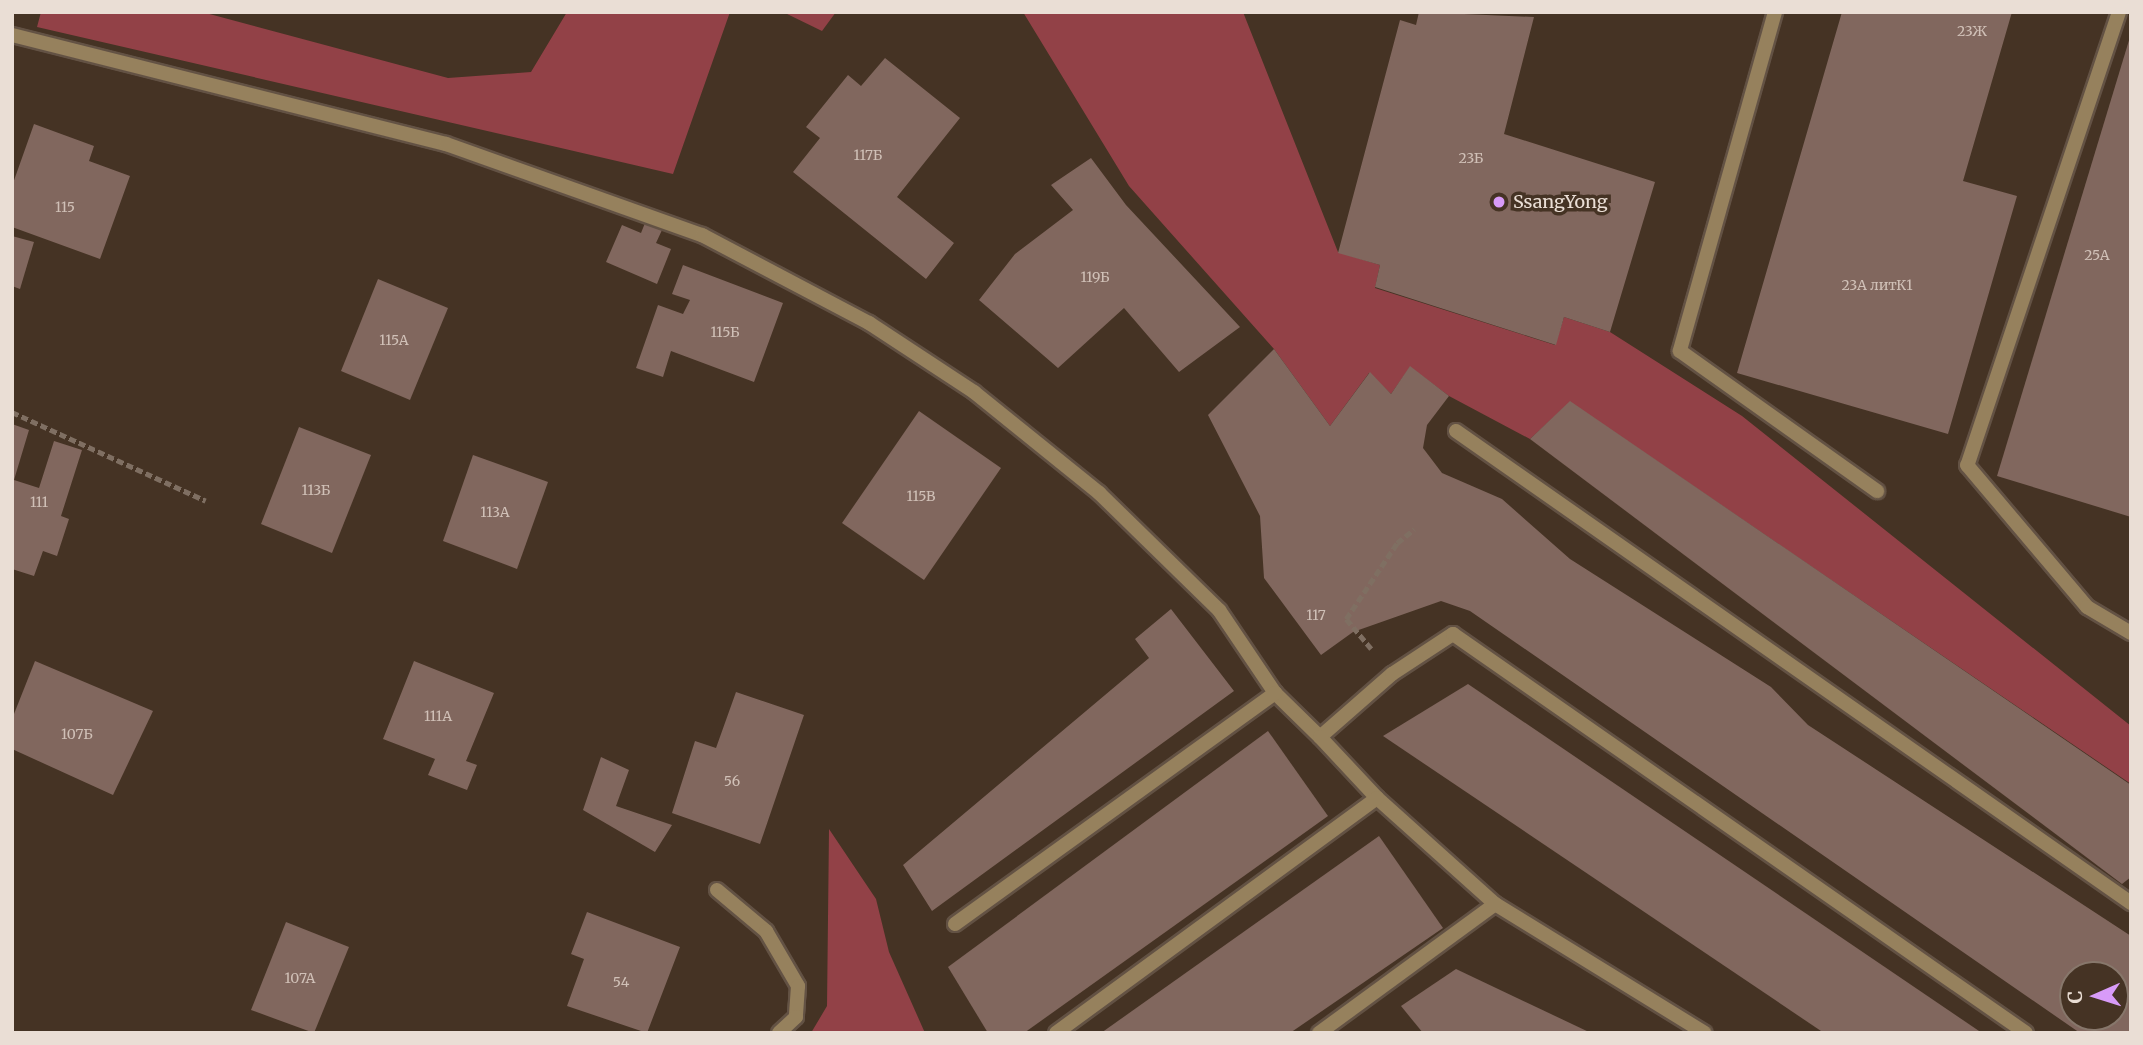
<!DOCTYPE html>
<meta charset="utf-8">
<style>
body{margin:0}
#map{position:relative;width:2143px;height:1045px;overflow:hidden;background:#453324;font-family:Merriweather,serif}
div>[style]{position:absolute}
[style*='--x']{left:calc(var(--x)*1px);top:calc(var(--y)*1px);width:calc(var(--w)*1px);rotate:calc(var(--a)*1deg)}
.green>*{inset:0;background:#924147}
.building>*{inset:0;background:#81675e}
.path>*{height:4.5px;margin-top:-2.25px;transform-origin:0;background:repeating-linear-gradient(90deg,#7f6f62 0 7px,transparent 0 10.5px)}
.roads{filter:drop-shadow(2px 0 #635244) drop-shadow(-2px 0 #635244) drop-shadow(0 2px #635244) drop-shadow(0 -2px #635244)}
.service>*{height:14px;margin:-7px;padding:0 7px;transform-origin:7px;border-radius:7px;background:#96815d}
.dots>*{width:19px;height:19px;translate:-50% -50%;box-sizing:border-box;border:4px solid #453324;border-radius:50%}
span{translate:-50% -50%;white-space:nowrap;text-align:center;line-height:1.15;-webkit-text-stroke:7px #453324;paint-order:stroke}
.number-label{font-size:14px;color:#d0c0b7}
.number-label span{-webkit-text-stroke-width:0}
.poi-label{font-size:18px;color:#eaded5}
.left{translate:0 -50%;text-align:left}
.frame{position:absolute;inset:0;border:14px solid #eaded5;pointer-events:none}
.north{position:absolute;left:2059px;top:961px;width:70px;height:70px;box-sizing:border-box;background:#453324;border:2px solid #87776b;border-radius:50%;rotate:267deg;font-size:19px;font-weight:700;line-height:28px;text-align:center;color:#eaded5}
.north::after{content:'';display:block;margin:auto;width:24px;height:32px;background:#d89bf8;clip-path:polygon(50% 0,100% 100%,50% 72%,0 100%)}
</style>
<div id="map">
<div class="green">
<div style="clip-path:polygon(41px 12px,202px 12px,448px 78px,531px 72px,567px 12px,730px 12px,673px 174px,37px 27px)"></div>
<div style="clip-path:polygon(783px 12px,836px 12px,822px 31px)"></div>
<div style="clip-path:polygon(1023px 12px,1243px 12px,1338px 252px,1380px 265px,1375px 288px,1555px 345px,1564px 317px,1610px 332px,1742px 416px,2131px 726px,2131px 784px,1570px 402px,1530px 439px,1449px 396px,1410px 367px,1391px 394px,1369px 373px,1330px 426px,1274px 349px,1129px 186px)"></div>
<div style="clip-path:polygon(829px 829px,876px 899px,889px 952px,925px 1033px,811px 1033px,827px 1006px)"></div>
</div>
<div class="building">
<div style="clip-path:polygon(1419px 12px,1534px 17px,1504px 134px,1655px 182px,1610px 332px,1564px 317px,1556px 345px,1375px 287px,1380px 265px,1338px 253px,1400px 20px,1416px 25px)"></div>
<div style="clip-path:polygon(1842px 12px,2012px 12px,1963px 181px,2017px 196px,1948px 434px,1737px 373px)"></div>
<div style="clip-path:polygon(2130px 37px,2131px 37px,2131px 517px,1997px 476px)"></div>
<div style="clip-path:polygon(885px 58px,960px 118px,897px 197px,954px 243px,926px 279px,793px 172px,820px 138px,806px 127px,848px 75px,861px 86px)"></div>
<div style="clip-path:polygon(34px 124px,94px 146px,89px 161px,130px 176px,100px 259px,12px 227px,12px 186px)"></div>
<div style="clip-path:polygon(1091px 158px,1126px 205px,1240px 327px,1179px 372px,1124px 308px,1058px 368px,979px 300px,1015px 254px,1073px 210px,1051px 185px)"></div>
<div style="clip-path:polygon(645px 223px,662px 230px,656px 243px,671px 249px,657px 284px,606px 262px,622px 225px,641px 233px)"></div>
<div style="clip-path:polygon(12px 236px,34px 242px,20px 289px,12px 286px)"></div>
<div style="clip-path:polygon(683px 265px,783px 303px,754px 382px,671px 351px,663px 377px,636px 368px,658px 305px,683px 314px,690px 300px,672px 294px)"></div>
<div style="clip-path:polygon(378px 279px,448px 308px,410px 400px,341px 371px)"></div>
<div style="clip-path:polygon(evenodd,1274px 349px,1330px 426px,1370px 372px,1391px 394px,1410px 366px,1449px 396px,1427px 425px,1423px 448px,1442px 473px,1502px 499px,1570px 559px,1771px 687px,1808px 725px,2131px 936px,2131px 1033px,2080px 1033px,1470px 611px,1441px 601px,1353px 632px,1321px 655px,1264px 578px,1260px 516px,1208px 415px,1274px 349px,2073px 975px,2115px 975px,2115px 1017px,2073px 1017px,2073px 975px)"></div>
<div style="clip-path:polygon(1570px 401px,2131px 785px,2131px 877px,2122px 884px,1530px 439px)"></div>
<div style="clip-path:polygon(919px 411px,1001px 468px,924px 580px,842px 523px)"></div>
<div style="clip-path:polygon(12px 424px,29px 430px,14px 480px,39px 488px,54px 441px,82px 450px,61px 516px,69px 519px,57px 556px,43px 551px,34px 576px,12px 569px)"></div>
<div style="clip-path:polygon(299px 427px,371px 455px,332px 553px,261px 524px)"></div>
<div style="clip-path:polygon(473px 455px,548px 482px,517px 569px,443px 541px)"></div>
<div style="clip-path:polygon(1171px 609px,1234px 691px,932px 911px,903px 865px,1149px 658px,1135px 639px)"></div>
<div style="clip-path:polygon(35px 661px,153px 711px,113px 795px,12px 749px,12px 719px)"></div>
<div style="clip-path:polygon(414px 661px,494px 693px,466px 761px,477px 765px,467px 790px,428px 775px,435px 759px,383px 739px)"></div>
<div style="clip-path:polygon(1468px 684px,1982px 1033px,1824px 1033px,1383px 736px)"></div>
<div style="clip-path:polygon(736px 692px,804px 715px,760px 844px,672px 813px,695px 741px,716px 748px)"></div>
<div style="clip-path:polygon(1268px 731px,1328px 816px,1024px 1033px,988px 1033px,948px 967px)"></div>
<div style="clip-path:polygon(601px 757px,629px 770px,616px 806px,672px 825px,655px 852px,583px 810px)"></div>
<div style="clip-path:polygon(1379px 836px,1443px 928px,1290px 1033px,1101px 1033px)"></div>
<div style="clip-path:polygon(587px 912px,680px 947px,647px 1033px,567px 1006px,584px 959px,571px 954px)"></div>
<div style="clip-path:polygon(286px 922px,349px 947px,314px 1033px,251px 1010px)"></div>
<div style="clip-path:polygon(1456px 969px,1591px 1033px,1423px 1033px,1401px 1006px)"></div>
</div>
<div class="path">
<div style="--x:12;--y:412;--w:213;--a:24.6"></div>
<div style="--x:1371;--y:649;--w:39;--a:-130"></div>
<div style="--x:1346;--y:619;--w:92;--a:-56.1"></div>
<div style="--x:1397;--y:543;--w:22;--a:-39"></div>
</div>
<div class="roads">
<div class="service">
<div style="--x:1775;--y:12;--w:352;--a:105.7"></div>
<div style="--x:1680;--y:351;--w:242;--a:35.4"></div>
<div style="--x:2119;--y:12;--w:478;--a:108.5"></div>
<div style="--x:1967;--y:465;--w:186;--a:49.8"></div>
<div style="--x:2087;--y:607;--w:51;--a:30.6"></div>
<div style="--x:12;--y:35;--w:447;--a:14.1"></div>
<div style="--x:446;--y:144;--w:272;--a:19.6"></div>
<div style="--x:702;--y:235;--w:189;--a:27.8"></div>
<div style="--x:869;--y:323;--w:126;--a:33.3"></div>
<div style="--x:974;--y:392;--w:161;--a:38.9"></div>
<div style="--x:1099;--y:493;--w:168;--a:44.3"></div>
<div style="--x:1219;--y:610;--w:100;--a:56"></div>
<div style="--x:1275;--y:693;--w:63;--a:44.4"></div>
<div style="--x:1320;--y:737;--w:96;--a:-41.2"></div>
<div style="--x:1392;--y:674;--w:73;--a:-33.3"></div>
<div style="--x:1453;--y:634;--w:698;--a:34.85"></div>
<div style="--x:1456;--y:431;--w:824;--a:34.96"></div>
<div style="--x:1320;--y:737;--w:83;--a:46.9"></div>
<div style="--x:1377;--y:798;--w:159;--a:41.9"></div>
<div style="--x:1495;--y:904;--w:246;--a:31.6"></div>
<div style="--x:717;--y:890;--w:64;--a:39.9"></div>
<div style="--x:766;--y:931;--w:64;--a:59.8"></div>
<div style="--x:798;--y:986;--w:31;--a:94"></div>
<div style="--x:796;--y:1017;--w:23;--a:137"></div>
<div style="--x:955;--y:924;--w:395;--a:-35.8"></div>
<div style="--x:1056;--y:1033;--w:398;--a:-36.2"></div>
<div style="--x:1319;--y:1033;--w:218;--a:-36.2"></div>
</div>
</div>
<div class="dots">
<div style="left:1499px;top:202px;background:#d89bf8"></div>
</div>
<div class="number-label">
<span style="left:1972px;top:31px">23Ж</span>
<span style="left:868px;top:155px">117Б</span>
<span style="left:1471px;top:158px">23Б</span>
<span style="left:65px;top:207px">115</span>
<span style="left:2097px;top:255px">25А</span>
<span style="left:1095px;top:277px">119Б</span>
<span style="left:1877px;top:285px">23А литК1</span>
<span style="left:725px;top:332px">115Б</span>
<span style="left:394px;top:340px">115А</span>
<span style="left:316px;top:490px">113Б</span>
<span style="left:921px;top:496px">115В</span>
<span style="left:39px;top:502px">111</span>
<span style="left:495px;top:512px">113А</span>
<span style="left:1316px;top:615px">117</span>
<span style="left:438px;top:716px">111А</span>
<span style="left:77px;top:734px">107Б</span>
<span style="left:732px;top:781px">56</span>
<span style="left:300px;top:978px">107А</span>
<span style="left:621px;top:982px">54</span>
</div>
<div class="poi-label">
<span class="left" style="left:1513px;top:202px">SsangYong</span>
</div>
<div class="frame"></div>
<div class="north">С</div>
</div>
